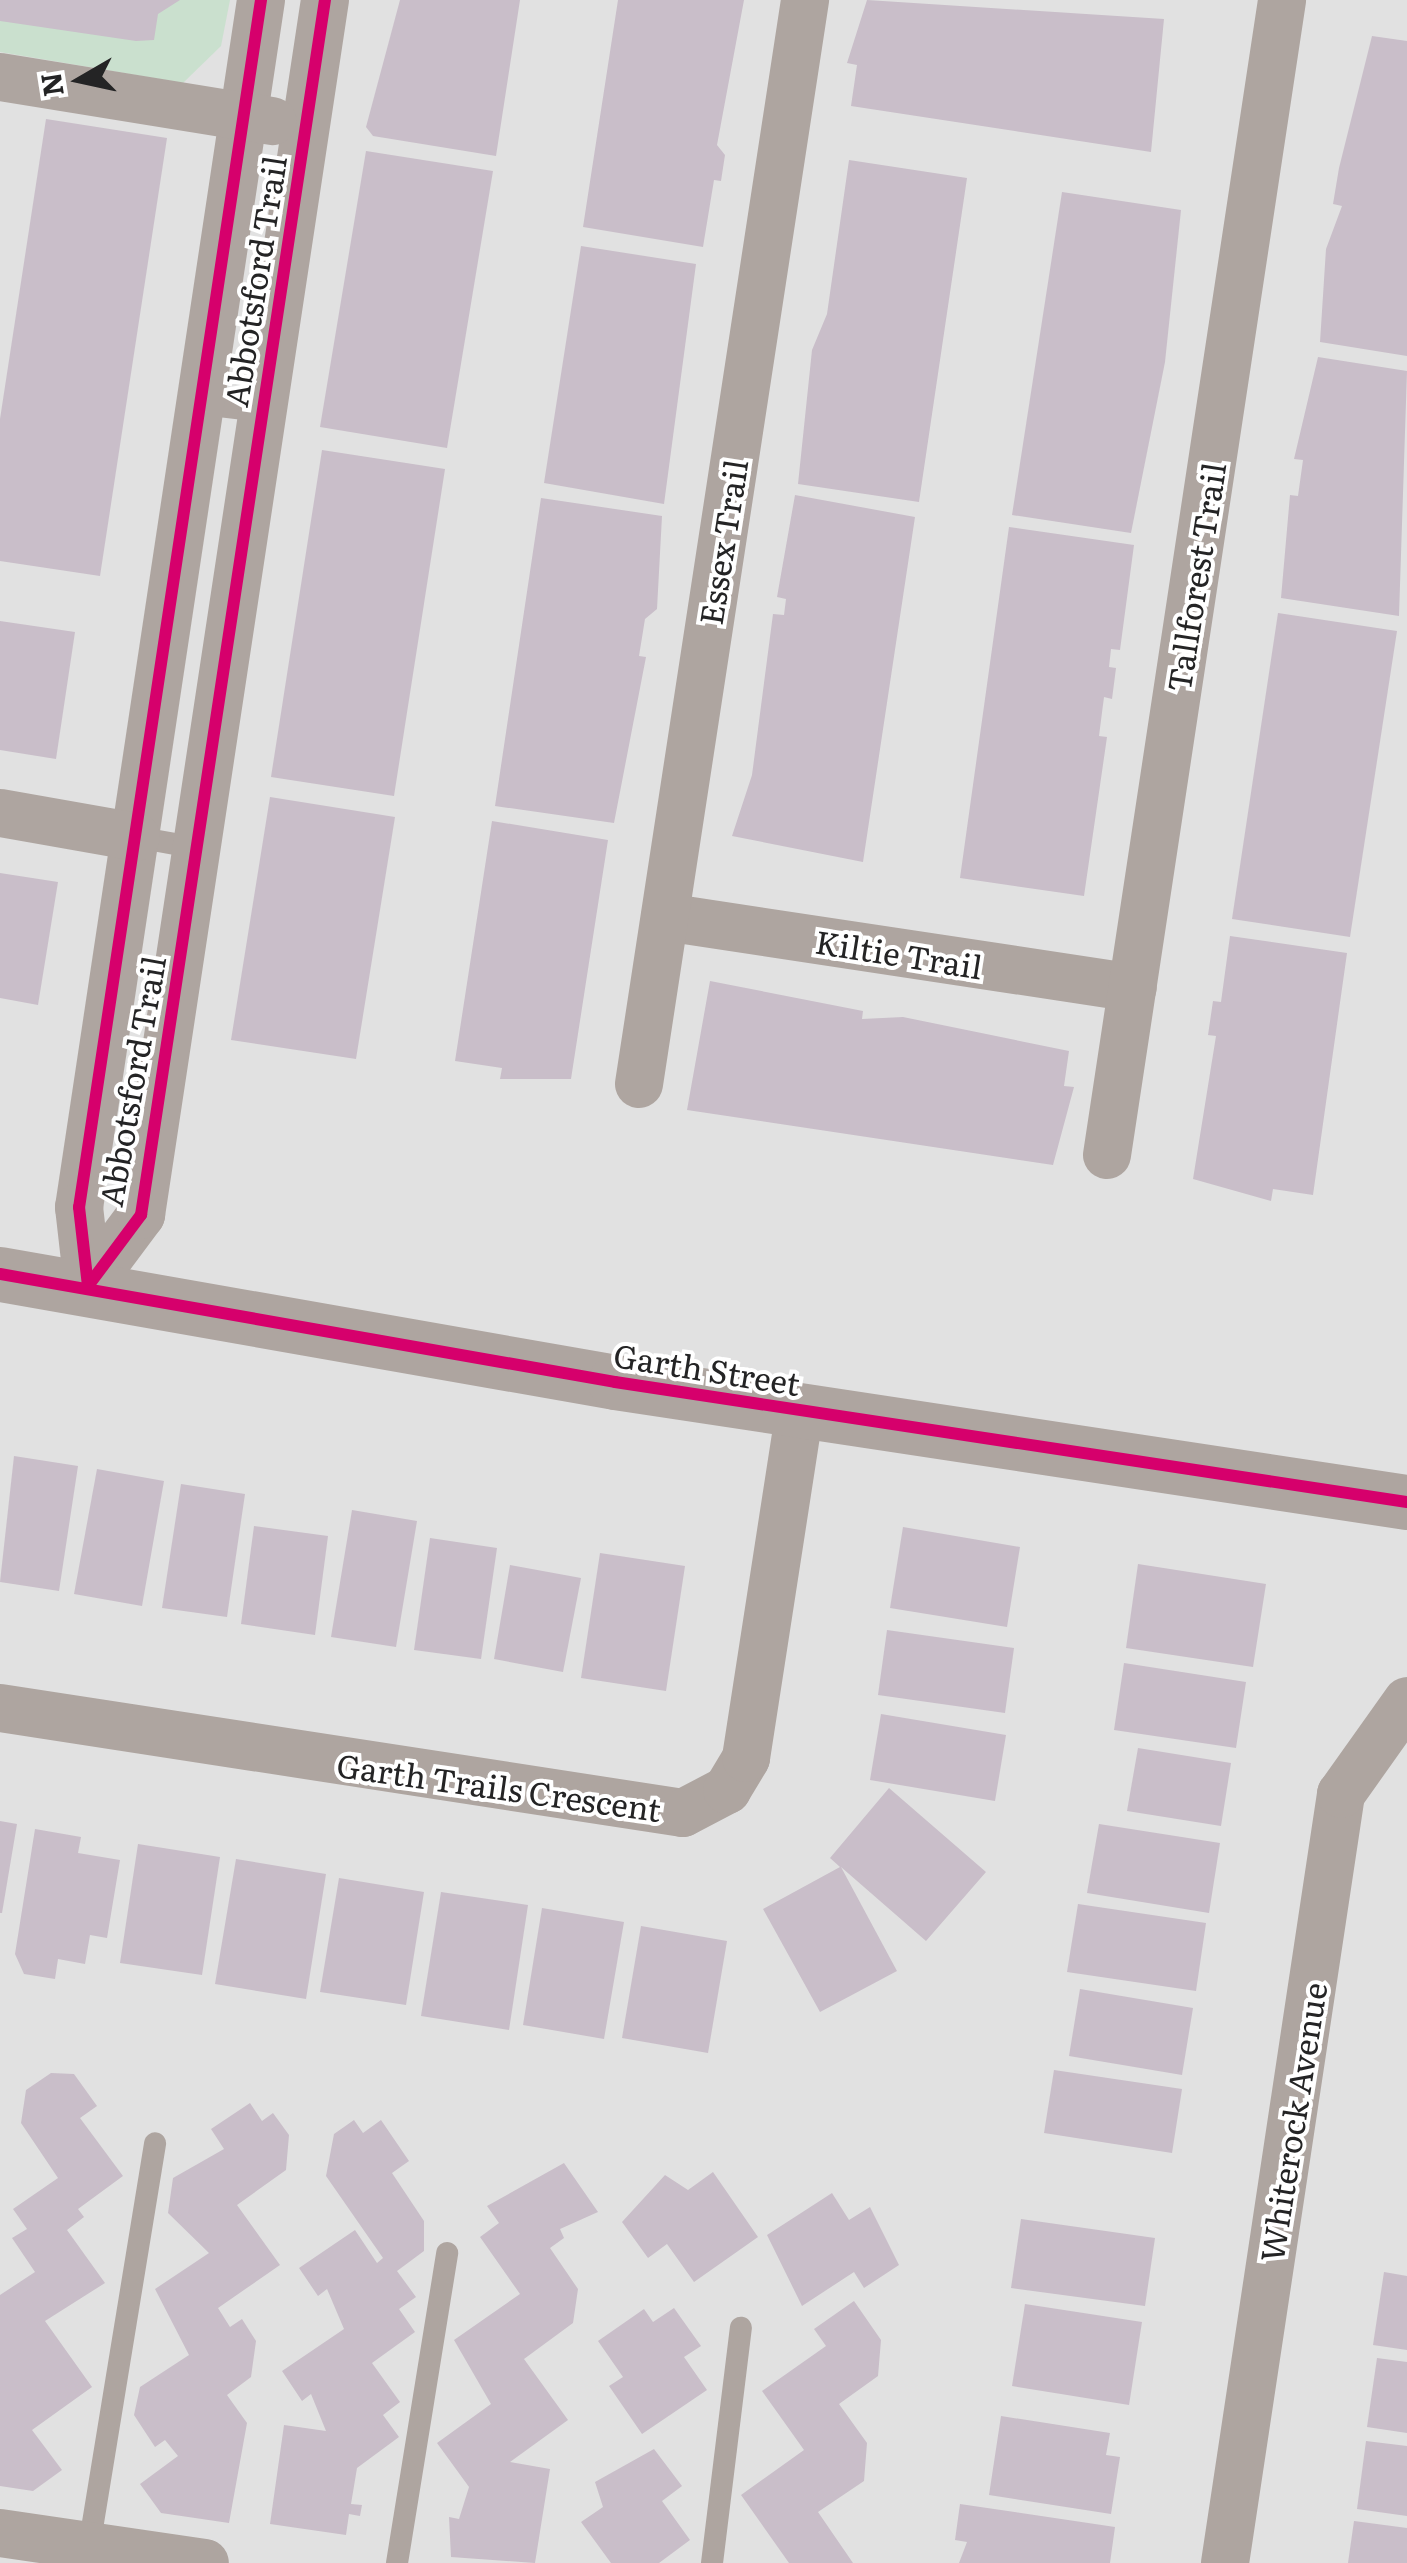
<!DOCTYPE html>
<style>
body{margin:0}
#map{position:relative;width:1407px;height:2563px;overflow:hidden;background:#e1e1e1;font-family:Literata,serif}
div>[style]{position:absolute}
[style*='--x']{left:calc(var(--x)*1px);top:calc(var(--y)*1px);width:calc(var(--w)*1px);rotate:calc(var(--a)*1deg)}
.green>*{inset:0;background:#cae0ce}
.building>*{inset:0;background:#c9bec9}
.service>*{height:22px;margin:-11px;padding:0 11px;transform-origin:11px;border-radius:11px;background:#aea5a0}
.minor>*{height:48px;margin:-24px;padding:0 24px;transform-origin:24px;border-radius:24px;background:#aea5a0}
.tertiary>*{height:55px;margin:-27.5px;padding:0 27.5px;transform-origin:27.5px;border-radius:27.5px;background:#aea5a0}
.cycleway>*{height:12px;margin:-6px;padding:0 6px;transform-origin:6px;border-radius:6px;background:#d6006c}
span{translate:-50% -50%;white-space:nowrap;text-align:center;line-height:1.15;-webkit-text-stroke:8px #fff;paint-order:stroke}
.street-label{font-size:32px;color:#242425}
.north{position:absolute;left:30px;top:30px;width:100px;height:100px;-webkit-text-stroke:8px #fff;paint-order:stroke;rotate:261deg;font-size:28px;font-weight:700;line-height:40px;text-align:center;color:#242425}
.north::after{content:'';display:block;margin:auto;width:35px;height:45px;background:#242425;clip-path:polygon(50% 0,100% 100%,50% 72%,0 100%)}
</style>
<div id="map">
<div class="green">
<div style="clip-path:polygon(0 0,230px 0,221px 46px,183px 83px,0 52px)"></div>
</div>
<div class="building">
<div style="clip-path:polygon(0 0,180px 0,158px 14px,154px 40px,136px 41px,0 21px)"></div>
<div style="clip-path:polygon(400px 0,520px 0,496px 156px,373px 136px,366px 127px)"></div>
<div style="clip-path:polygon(618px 0,744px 0,717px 145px,725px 155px,721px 181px,714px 180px,703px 247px,583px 227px)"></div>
<div style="clip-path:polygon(867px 0,1164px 19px,1151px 152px,851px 106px,857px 65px,847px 63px)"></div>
<div style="clip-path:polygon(1372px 36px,1407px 41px,1407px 356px,1320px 342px,1326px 249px,1342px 206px,1333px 204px,1339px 168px)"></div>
<div style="clip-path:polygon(46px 119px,167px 138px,100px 576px,0 561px,0 419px)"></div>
<div style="clip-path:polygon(366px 151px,493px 171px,447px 448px,320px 427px)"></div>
<div style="clip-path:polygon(849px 160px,967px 178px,919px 502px,798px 484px,812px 350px,827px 314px)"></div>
<div style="clip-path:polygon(1062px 192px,1181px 210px,1165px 362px,1131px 533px,1012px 515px)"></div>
<div style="clip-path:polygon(581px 246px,696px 264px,664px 504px,544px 483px)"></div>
<div style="clip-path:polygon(1318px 357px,1407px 371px,1399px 616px,1281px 598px,1290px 495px,1298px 496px,1303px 460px,1294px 459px)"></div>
<div style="clip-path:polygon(322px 450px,445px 469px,394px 796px,271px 777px)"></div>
<div style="clip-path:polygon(795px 495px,915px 517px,863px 862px,732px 836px,752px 775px,773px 614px,784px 615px,786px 599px,777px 597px)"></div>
<div style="clip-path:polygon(541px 498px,662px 516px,657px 609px,645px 619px,639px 656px,646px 657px,614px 823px,495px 806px)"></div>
<div style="clip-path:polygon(1009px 527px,1134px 545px,1120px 650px,1111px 649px,1109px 667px,1116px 668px,1112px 699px,1104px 697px,1099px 736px,1107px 737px,1084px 896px,960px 878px)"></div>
<div style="clip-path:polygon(1278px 613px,1397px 631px,1350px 937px,1232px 919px)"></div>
<div style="clip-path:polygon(0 621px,75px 632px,56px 759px,0 750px)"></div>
<div style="clip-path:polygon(270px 797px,395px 817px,356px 1059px,231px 1040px)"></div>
<div style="clip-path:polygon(492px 821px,608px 840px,571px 1079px,500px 1079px,502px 1068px,455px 1061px)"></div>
<div style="clip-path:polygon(0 873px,58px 882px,38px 1005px,0 998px)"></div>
<div style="clip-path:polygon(1230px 936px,1347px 953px,1313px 1195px,1273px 1189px,1271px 1201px,1193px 1179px,1216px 1036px,1208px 1035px,1213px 1001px,1221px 1002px)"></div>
<div style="clip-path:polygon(710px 981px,863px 1011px,862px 1019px,903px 1017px,1069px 1051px,1064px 1086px,1074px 1087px,1053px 1165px,687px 1110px)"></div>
<div style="clip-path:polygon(14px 1456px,78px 1466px,59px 1591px,0 1582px)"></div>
<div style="clip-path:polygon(97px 1469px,164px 1481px,142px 1606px,74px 1594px)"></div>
<div style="clip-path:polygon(181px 1484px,245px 1494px,227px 1617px,162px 1608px)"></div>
<div style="clip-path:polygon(352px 1510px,417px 1521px,396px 1647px,331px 1637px)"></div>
<div style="clip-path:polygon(254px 1526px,328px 1536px,315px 1635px,241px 1624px)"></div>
<div style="clip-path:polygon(903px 1527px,1020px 1547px,1007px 1627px,890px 1608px)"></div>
<div style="clip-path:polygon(430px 1538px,497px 1548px,481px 1659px,414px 1650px)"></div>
<div style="clip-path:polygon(600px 1553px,685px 1566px,666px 1691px,581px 1678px)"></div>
<div style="clip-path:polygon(1138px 1564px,1266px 1584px,1253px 1667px,1126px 1648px)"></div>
<div style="clip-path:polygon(510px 1565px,581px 1578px,563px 1672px,494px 1659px)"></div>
<div style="clip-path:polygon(887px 1630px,1014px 1648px,1005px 1713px,878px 1695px)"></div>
<div style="clip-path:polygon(1124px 1663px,1246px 1682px,1236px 1748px,1114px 1730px)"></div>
<div style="clip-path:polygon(881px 1714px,1006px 1735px,995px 1801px,870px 1780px)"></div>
<div style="clip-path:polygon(1138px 1748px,1231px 1763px,1221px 1826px,1127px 1811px)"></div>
<div style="clip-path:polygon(889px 1788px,986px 1872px,926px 1941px,841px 1867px,897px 1971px,820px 2012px,763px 1909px,840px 1867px,830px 1858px)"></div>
<div style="clip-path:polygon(0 1821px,17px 1824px,2px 1913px,0 1913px)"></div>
<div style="clip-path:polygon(1099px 1824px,1220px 1843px,1209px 1913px,1087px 1893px)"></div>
<div style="clip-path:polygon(35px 1829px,81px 1837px,78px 1853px,120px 1860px,107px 1938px,90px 1935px,85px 1964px,58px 1959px,55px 1979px,24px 1974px,15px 1954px)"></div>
<div style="clip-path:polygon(138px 1844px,220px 1857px,202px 1975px,120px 1963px)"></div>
<div style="clip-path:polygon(236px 1859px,326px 1874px,306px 1999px,215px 1984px)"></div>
<div style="clip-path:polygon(339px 1878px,424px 1892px,406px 2005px,320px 1992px)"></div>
<div style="clip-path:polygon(441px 1892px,528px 1905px,509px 2030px,421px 2016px)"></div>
<div style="clip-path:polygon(1078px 1904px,1206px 1923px,1196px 1991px,1067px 1972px)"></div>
<div style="clip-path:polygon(542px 1908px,624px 1922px,604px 2039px,523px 2025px)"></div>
<div style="clip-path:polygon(641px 1926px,727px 1941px,708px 2053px,622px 2038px)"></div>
<div style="clip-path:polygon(1080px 1989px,1193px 2008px,1182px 2075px,1069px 2056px)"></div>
<div style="clip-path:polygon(1054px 2070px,1182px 2089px,1172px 2153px,1044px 2133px)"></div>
<div style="clip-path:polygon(51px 2073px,74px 2074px,97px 2106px,80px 2118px,123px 2176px,78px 2209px,84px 2217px,67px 2230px,105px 2283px,45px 2321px,92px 2387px,32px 2430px,62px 2470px,33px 2491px,0 2486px,0 2295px,35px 2272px,12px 2238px,27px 2229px,13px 2209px,58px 2178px,21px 2123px,26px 2090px)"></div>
<div style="clip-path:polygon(250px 2103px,262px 2121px,273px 2113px,289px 2135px,286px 2170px,237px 2205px,280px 2265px,218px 2308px,230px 2327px,242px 2319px,256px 2341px,251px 2377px,227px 2395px,247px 2423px,229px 2523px,161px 2513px,140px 2484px,178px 2456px,165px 2440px,155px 2447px,134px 2415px,140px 2387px,189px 2355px,155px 2289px,209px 2253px,168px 2213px,173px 2178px,224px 2149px,211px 2129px)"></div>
<div style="clip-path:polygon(354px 2120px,363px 2133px,381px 2120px,409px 2161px,392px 2173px,424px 2221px,424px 2251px,397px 2271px,416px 2297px,399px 2309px,415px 2332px,372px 2363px,400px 2402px,383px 2415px,399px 2437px,357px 2468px,351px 2504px,362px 2505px,360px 2516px,349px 2514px,346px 2535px,270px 2524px,284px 2425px,326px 2431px,311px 2394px,302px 2401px,282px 2371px,344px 2329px,327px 2289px,318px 2296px,299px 2268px,355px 2230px,377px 2263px,383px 2258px,326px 2176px,334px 2134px)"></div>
<div style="clip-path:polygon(564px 2163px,598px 2212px,560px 2229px,564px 2238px,550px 2248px,578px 2289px,573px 2323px,524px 2359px,568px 2420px,510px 2462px,550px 2469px,535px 2563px,451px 2557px,449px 2517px,459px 2519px,469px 2487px,437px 2443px,491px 2404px,454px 2340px,520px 2294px,480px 2237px,499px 2223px,487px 2206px)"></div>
<div style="clip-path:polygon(713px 2172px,758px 2237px,694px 2282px,667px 2244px,648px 2258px,622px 2222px,665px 2175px,688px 2190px)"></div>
<div style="clip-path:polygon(832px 2193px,849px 2220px,870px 2207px,899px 2265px,864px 2288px,854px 2272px,802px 2306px,767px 2235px)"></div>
<div style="clip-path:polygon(1021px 2219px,1155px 2238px,1145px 2306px,1011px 2288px)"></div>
<div style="clip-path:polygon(1384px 2272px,1407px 2276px,1407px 2350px,1373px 2345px)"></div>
<div style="clip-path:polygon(854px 2301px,881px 2340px,878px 2376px,839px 2404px,867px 2443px,864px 2481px,818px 2512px,853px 2563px,789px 2563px,741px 2495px,804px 2450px,762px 2391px,826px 2346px,814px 2329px)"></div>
<div style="clip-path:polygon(1025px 2304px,1142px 2322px,1129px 2405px,1012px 2386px)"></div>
<div style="clip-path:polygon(674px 2308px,701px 2346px,684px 2357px,707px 2390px,642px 2434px,609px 2386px,623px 2377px,598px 2341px,644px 2309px,653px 2322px)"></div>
<div style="clip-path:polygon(1377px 2358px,1407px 2362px,1407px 2433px,1367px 2427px)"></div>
<div style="clip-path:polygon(1001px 2416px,1110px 2433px,1106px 2455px,1120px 2457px,1111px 2514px,989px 2495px)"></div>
<div style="clip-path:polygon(1366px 2441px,1407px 2446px,1407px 2516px,1357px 2509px)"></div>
<div style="clip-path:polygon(654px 2449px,682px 2486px,662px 2501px,690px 2540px,659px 2563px,611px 2563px,581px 2522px,603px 2507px,595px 2482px)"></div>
<div style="clip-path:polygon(960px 2504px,1115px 2527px,1110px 2563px,959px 2563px,967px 2542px,955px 2540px)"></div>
<div style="clip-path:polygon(1354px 2521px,1407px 2528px,1407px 2563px,1348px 2563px)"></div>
</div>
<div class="service">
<div style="--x:202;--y:404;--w:60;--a:6.7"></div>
<div style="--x:136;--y:837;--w:63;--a:10.1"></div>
<div style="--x:89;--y:2547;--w:409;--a:-80.7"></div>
<div style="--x:397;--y:2563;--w:314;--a:-80.8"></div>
<div style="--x:712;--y:2563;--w:237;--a:-83"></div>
</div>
<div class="minor">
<div style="--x:261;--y:0;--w:1221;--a:98.57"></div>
<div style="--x:79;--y:1207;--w:80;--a:83.5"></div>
<div style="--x:88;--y:1286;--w:89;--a:-53.3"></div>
<div style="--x:141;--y:1215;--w:1229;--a:-81.39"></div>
<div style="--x:0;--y:77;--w:276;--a:9.2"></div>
<div style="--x:0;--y:813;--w:138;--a:10"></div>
<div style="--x:665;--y:917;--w:473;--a:8.6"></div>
<div style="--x:639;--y:1084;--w:1097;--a:-81.29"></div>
<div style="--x:1107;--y:1155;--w:1168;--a:-81.38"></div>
<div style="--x:0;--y:1708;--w:691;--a:8.74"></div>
<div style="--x:683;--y:1813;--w:50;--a:-27.6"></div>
<div style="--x:727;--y:1790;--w:37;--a:-59"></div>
<div style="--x:746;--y:1758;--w:351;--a:-81.2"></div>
<div style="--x:0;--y:2533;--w:207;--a:8.3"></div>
<div style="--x:1225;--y:2563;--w:778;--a:-81.42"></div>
<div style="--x:1341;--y:1794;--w:114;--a:-54.6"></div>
</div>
<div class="tertiary">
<div style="--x:0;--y:1274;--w:624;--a:9.96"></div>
<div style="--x:615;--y:1382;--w:801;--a:8.62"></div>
</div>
<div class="cycleway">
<div style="--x:261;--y:0;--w:1221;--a:98.57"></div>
<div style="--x:79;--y:1207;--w:80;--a:83.5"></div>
<div style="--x:88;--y:1286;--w:89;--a:-53.3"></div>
<div style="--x:141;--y:1215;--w:1229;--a:-81.39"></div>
<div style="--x:0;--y:1274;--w:624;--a:9.96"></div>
<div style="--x:615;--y:1382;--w:801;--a:8.62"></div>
</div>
<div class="street-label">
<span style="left:254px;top:281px;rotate:-81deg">Abbotsford Trail</span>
<span style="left:722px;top:542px;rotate:-81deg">Essex Trail</span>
<span style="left:1195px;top:577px;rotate:-81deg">Tallforest Trail</span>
<span style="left:899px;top:953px;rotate:9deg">Kiltie Trail</span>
<span style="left:131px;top:1081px;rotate:-80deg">Abbotsford Trail</span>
<span style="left:707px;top:1368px;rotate:9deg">Garth Street</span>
<span style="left:499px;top:1786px;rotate:8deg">Garth Trails Crescent</span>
<span style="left:1292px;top:2122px;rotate:-81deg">Whiterock Avenue</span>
</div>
<div class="north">N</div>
</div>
